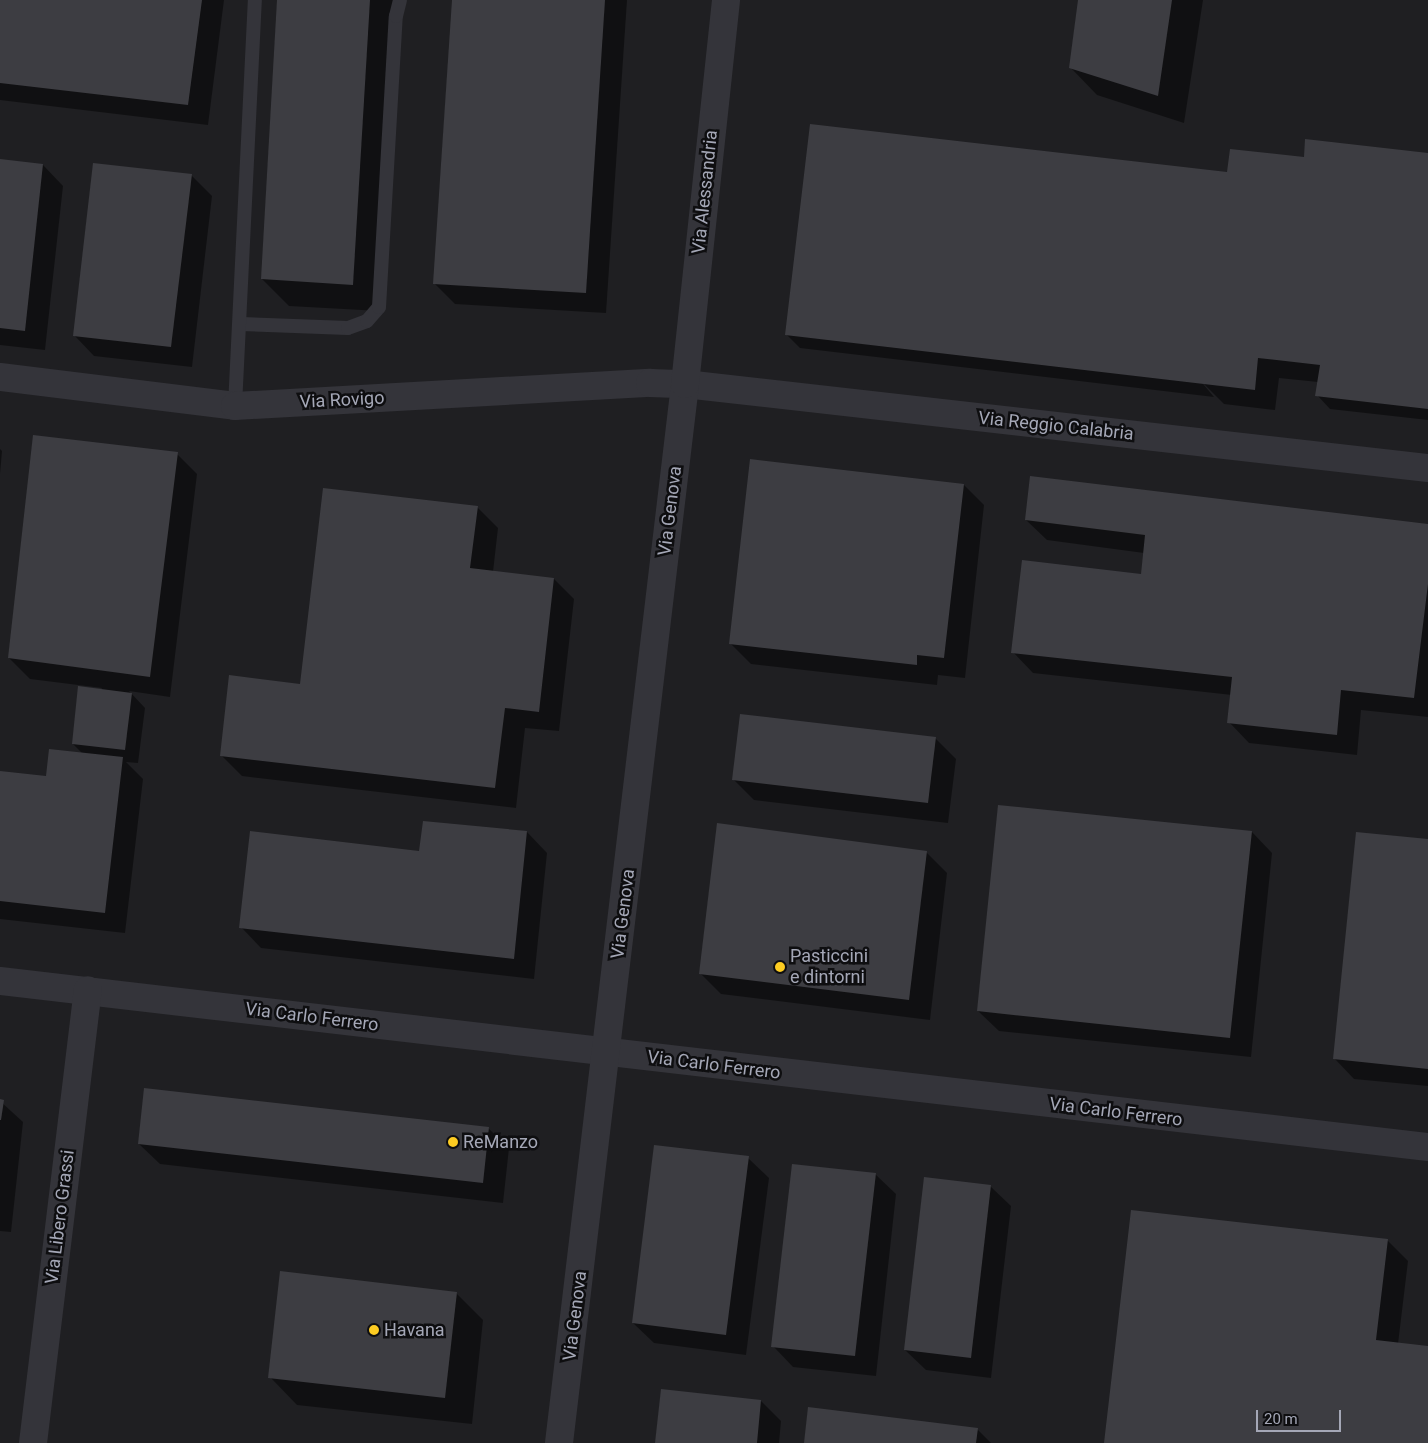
<!DOCTYPE html>
<style>
body{margin:0}
#map{position:relative;width:1428px;height:1443px;overflow:hidden;background:#131315;font-family:Roboto,sans-serif}
div>[style]{position:absolute}
[style*='--x']{left:calc(var(--x)*1px);top:calc(var(--y)*1px);width:calc(var(--w)*1px);rotate:calc(var(--a)*1deg)}
.built>*{inset:0;background:#1f1f22}
.shadow>*{inset:0;background:#0007}
.building>*{inset:0;background:#3d3d42}
.lane>*{height:14px;margin:-7px;padding:0 7px;transform-origin:7px;border-radius:7px;background:#34343a}
.street>*{height:28px;margin:-14px;padding:0 14px;transform-origin:14px;border-radius:14px;background:#34343a}
.dots>*{width:14px;height:14px;translate:-50% -50%;box-sizing:border-box;border:2px solid #0e0e10;border-radius:50%}
span{translate:-50% -50%;white-space:nowrap;text-align:center;line-height:1.15;-webkit-text-stroke:5px #0e0e10;paint-order:stroke}
.street-label{font-size:18px;color:#a4a7b6}
.poi-label{font-size:18px;color:#a4a7b6}
.left{translate:0 -50%;text-align:left}
.scale{position:absolute;left:1256px;top:1410px;width:85px;height:22px;box-sizing:border-box;border:2px solid #a4a7b6;border-top:0;padding-left:6px;font-size:15px;line-height:18px;white-space:nowrap;color:#a4a7b6;-webkit-text-stroke:4px #0e0e10;paint-order:stroke}
</style>
<div id="map">
<div class="built">
<div style="clip-path:polygon(0 0,1428px 0,1428px 1443px,0 1443px)"></div>
</div>
<div class="shadow">
<div style="clip-path:polygon(0 0,224px 0,208px 125px,0 100px)"></div>
<div style="clip-path:polygon(278px 0,399px 0,380px 311px,289px 306px,262px 279px)"></div>
<div style="clip-path:polygon(453px 0,627px 0,606px 313px,455px 304px,434px 283px)"></div>
<div style="clip-path:polygon(1079px 0,1203px 0,1184px 123px,1097px 95px,1070px 67px)"></div>
<div style="clip-path:polygon(1428px 154px,1428px 420px,1330px 409px,1317px 395px,1318px 382px,1279px 378px,1275px 410px,1224px 404px,1199px 379px,1214px 397px,800px 348px,786px 334px,1227px 174px,1305px 158px)"></div>
<div style="clip-path:polygon(0 160px,43px 165px,63px 186px,45px 350px,0 345px)"></div>
<div style="clip-path:polygon(191px 175px,212px 196px,192px 367px,94px 356px,74px 335px)"></div>
<div style="clip-path:polygon(0 449px,2px 451px,0 474px)"></div>
<div style="clip-path:polygon(177px 454px,197px 474px,170px 697px,129px 691px,145px 708px,138px 763px,126px 762px,143px 779px,125px 933px,0 919px,0 772px,47px 778px,83px 754px,73px 744px,102px 688px,30px 679px,9px 658px)"></div>
<div style="clip-path:polygon(964px 485px,984px 505px,965px 678px,938px 675px,937px 685px,751px 664px,731px 644px)"></div>
<div style="clip-path:polygon(477px 507px,498px 528px,493px 572px,554px 579px,574px 599px,559px 731px,525px 728px,516px 808px,242px 776px,221px 755px,301px 685px)"></div>
<div style="clip-path:polygon(1026px 520px,1428px 525px,1428px 717px,1361px 710px,1357px 755px,1249px 743px,1229px 722px,1232px 695px,1033px 673px,1013px 652px,1142px 575px,1144px 553px,1047px 540px)"></div>
<div style="clip-path:polygon(935px 738px,956px 759px,948px 823px,754px 800px,734px 780px)"></div>
<div style="clip-path:polygon(718px 825px,927px 853px,947px 873px,930px 1020px,721px 994px,701px 974px)"></div>
<div style="clip-path:polygon(527px 832px,547px 853px,534px 979px,261px 948px,241px 927px,420px 852px)"></div>
<div style="clip-path:polygon(1252px 832px,1272px 853px,1251px 1057px,999px 1031px,978px 1011px)"></div>
<div style="clip-path:polygon(1428px 840px,1428px 1086px,1354px 1079px,1334px 1058px)"></div>
<div style="clip-path:polygon(0 1101px,23px 1122px,11px 1232px,0 1231px)"></div>
<div style="clip-path:polygon(488px 1128px,509px 1148px,503px 1203px,160px 1164px,139px 1144px)"></div>
<div style="clip-path:polygon(748px 1158px,769px 1178px,746px 1355px,654px 1343px,633px 1323px)"></div>
<div style="clip-path:polygon(875px 1174px,896px 1194px,876px 1376px,793px 1367px,773px 1346px)"></div>
<div style="clip-path:polygon(990px 1186px,1011px 1206px,991px 1378px,926px 1370px,905px 1350px)"></div>
<div style="clip-path:polygon(1387px 1240px,1408px 1261px,1398px 1344px,1428px 1348px,1428px 1443px,1106px 1443px)"></div>
<div style="clip-path:polygon(456px 1293px,483px 1320px,472px 1424px,297px 1405px,270px 1377px)"></div>
<div style="clip-path:polygon(761px 1401px,781px 1421px,779px 1443px,657px 1443px)"></div>
<div style="clip-path:polygon(977px 1429px,991px 1443px,805px 1443px)"></div>
</div>
<div class="building">
<div style="clip-path:polygon(0 0,202px 0,188px 105px,0 83px)"></div>
<div style="clip-path:polygon(277px 0,370px 0,353px 285px,261px 279px)"></div>
<div style="clip-path:polygon(452px 0,605px 0,586px 293px,433px 284px)"></div>
<div style="clip-path:polygon(1078px 0,1172px 0,1158px 96px,1069px 68px)"></div>
<div style="clip-path:polygon(810px 124px,1227px 172px,1230px 149px,1304px 157px,1305px 139px,1428px 153px,1428px 409px,1315px 396px,1320px 365px,1258px 358px,1255px 390px,785px 335px)"></div>
<div style="clip-path:polygon(0 159px,43px 164px,25px 331px,0 328px)"></div>
<div style="clip-path:polygon(93px 163px,192px 174px,171px 347px,73px 336px)"></div>
<div style="clip-path:polygon(33px 435px,178px 452px,150px 677px,8px 658px)"></div>
<div style="clip-path:polygon(750px 459px,964px 484px,944px 658px,917px 655px,917px 665px,729px 644px)"></div>
<div style="clip-path:polygon(1030px 476px,1428px 524px,1428px 584px,1414px 698px,1341px 690px,1337px 735px,1227px 723px,1232px 677px,1011px 653px,1022px 560px,1141px 574px,1145px 535px,1025px 520px)"></div>
<div style="clip-path:polygon(323px 488px,478px 506px,470px 568px,554px 578px,539px 712px,505px 708px,495px 788px,220px 756px,229px 675px,300px 684px)"></div>
<div style="clip-path:polygon(78px 686px,132px 693px,125px 750px,72px 744px)"></div>
<div style="clip-path:polygon(740px 714px,936px 737px,928px 803px,732px 780px)"></div>
<div style="clip-path:polygon(49px 749px,123px 757px,105px 913px,0 901px,0 771px,46px 776px)"></div>
<div style="clip-path:polygon(998px 805px,1252px 831px,1230px 1038px,977px 1011px)"></div>
<div style="clip-path:polygon(423px 821px,527px 831px,514px 959px,239px 928px,250px 831px,419px 851px)"></div>
<div style="clip-path:polygon(717px 823px,927px 851px,909px 1000px,699px 974px)"></div>
<div style="clip-path:polygon(1356px 832px,1428px 839px,1428px 1069px,1333px 1059px)"></div>
<div style="clip-path:polygon(144px 1088px,489px 1127px,483px 1183px,138px 1144px)"></div>
<div style="clip-path:polygon(0 1099px,4px 1100px,1px 1120px,0 1120px)"></div>
<div style="clip-path:polygon(654px 1145px,749px 1156px,726px 1335px,632px 1323px)"></div>
<div style="clip-path:polygon(792px 1164px,876px 1173px,855px 1356px,771px 1347px)"></div>
<div style="clip-path:polygon(924px 1177px,991px 1185px,971px 1358px,904px 1350px)"></div>
<div style="clip-path:polygon(1131px 1210px,1388px 1239px,1376px 1340px,1428px 1346px,1428px 1443px,1104px 1443px)"></div>
<div style="clip-path:polygon(280px 1271px,457px 1292px,445px 1398px,268px 1378px)"></div>
<div style="clip-path:polygon(661px 1389px,761px 1400px,757px 1443px,655px 1443px)"></div>
<div style="clip-path:polygon(808px 1407px,978px 1428px,976px 1443px,804px 1443px)"></div>
</div>
<div class="lane">
<div style="--x:240;--y:324;--w:108;--a:2.1"></div>
<div style="--x:348;--y:328;--w:20;--a:-20"></div>
<div style="--x:367;--y:321;--w:18;--a:-49"></div>
<div style="--x:379;--y:307;--w:291;--a:-86.7"></div>
<div style="--x:396;--y:16;--w:16;--a:-76"></div>
<div style="--x:235;--y:406;--w:406;--a:-87.2"></div>
</div>
<div class="street">
<div style="--x:0;--y:377;--w:237;--a:7"></div>
<div style="--x:235;--y:406;--w:416;--a:-3.2"></div>
<div style="--x:650;--y:383;--w:35;--a:2"></div>
<div style="--x:685;--y:384;--w:748;--a:6.45"></div>
<div style="--x:0;--y:981;--w:1438;--a:6.63"></div>
<div style="--x:33;--y:1443;--w:456;--a:-83.1"></div>
<div style="--x:559;--y:1443;--w:1066;--a:-83.21"></div>
<div style="--x:685;--y:384;--w:386;--a:-83.9"></div>
</div>
<div class="dots">
<div style="left:780px;top:967px;background:#fdcc22"></div>
<div style="left:453px;top:1142px;background:#fdcc22"></div>
<div style="left:374px;top:1330px;background:#fdcc22"></div>
</div>
<div class="street-label">
<span style="left:705px;top:192px;rotate:-84deg">Via Alessandria</span>
<span style="left:342px;top:400px;rotate:-3deg">Via Rovigo</span>
<span style="left:1056px;top:426px;rotate:6deg">Via Reggio Calabria</span>
<span style="left:670px;top:511px;rotate:-83deg">Via Genova</span>
<span style="left:623px;top:914px;rotate:-83deg">Via Genova</span>
<span style="left:312px;top:1017px;rotate:7deg">Via Carlo Ferrero</span>
<span style="left:714px;top:1065px;rotate:7deg">Via Carlo Ferrero</span>
<span style="left:1116px;top:1112px;rotate:7deg">Via Carlo Ferrero</span>
<span style="left:60px;top:1217px;rotate:-83deg">Via Libero Grassi</span>
<span style="left:575px;top:1316px;rotate:-83deg">Via Genova</span>
</div>
<div class="poi-label">
<span class="left" style="left:790px;top:967px">Pasticcini<br>e dintorni</span>
<span class="left" style="left:463px;top:1142px">ReManzo</span>
<span class="left" style="left:384px;top:1330px">Havana</span>
</div>
<div class="scale">20 m</div>
</div>
